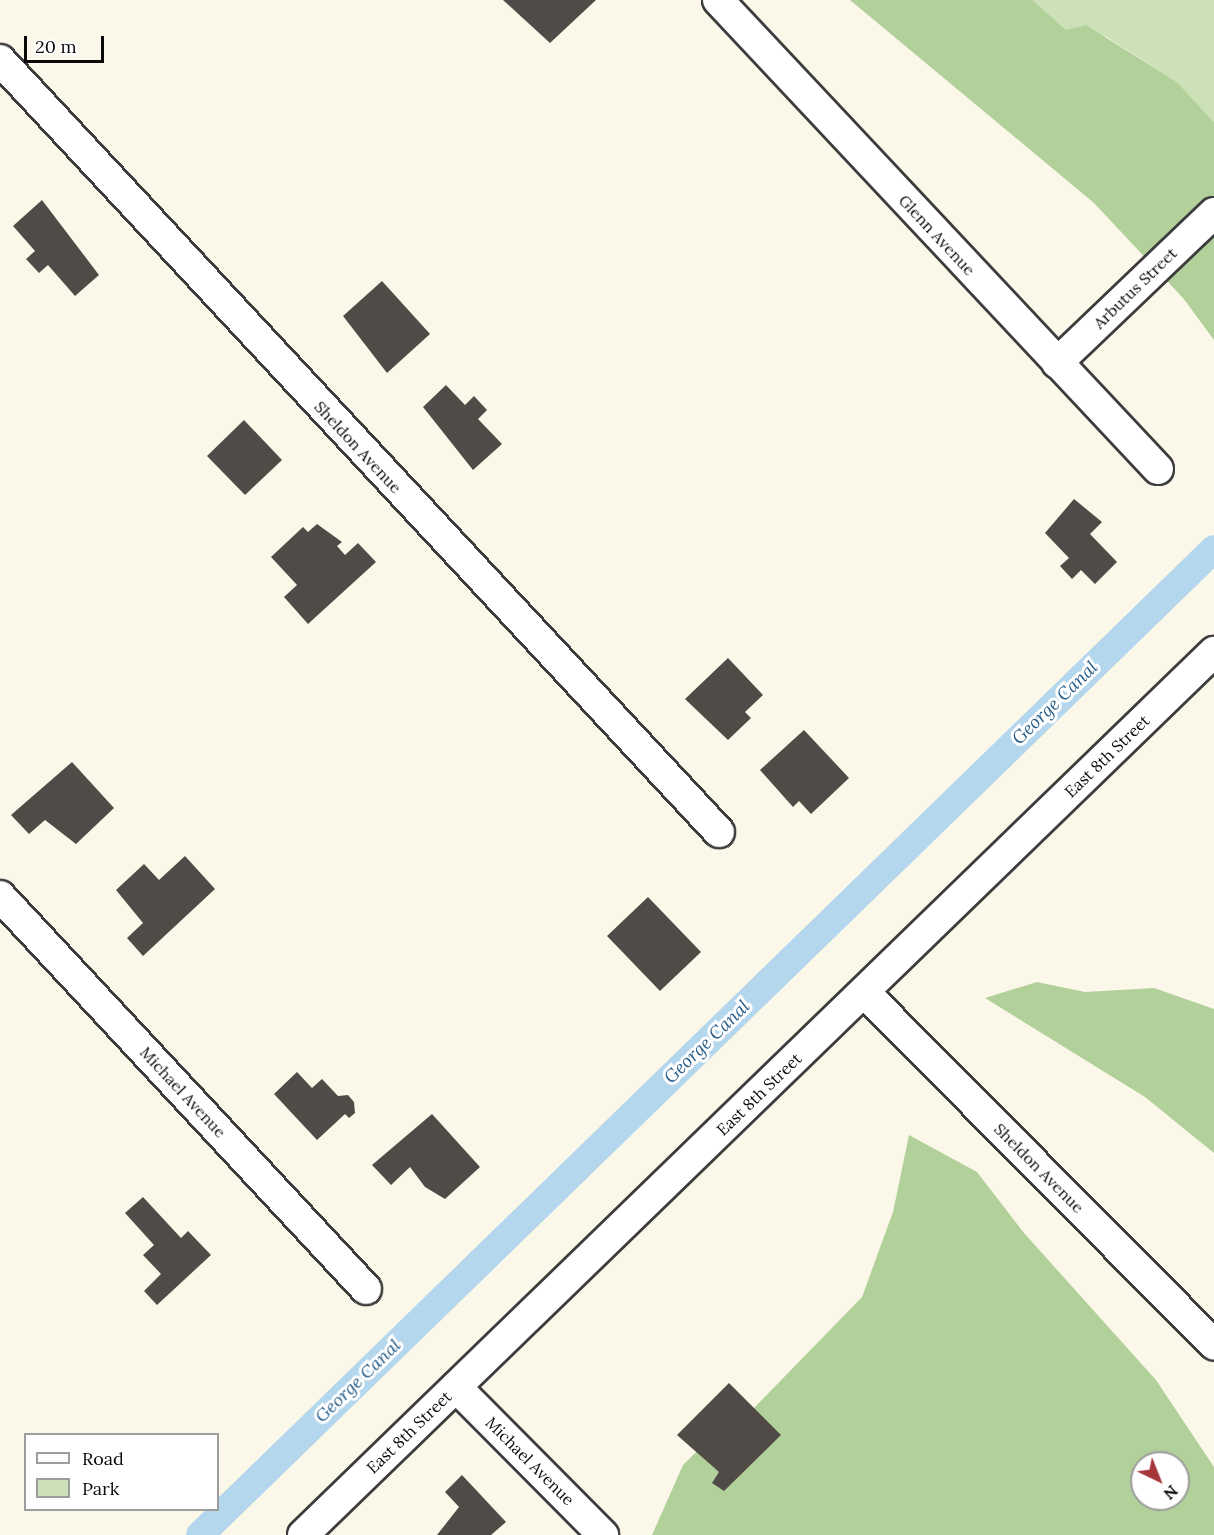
<!DOCTYPE html>
<style>
body{margin:0}
#map{position:relative;width:1214px;height:1535px;overflow:hidden;background:#fcf8e9;font-family:Lora,serif}
div>[style]{position:absolute}
[style*='--x']{left:calc(var(--x)*1px);top:calc(var(--y)*1px);width:calc(var(--w)*1px);rotate:calc(var(--a)*1deg)}
.green>*{inset:0;background:#cde1b8}
.forest>*{inset:0;background:#b2d099}
.canal>*{height:28px;margin:-14px;padding:0 14px;transform-origin:14px;border-radius:14px;background:#b4d7ed}
.building>*{inset:0;background:#514b48}
.roads{filter:drop-shadow(2px 0 #3d3d3d) drop-shadow(-2px 0 #3d3d3d) drop-shadow(0 2px #3d3d3d) drop-shadow(0 -2px #3d3d3d)}
.minor>*{height:30px;margin:-15px;padding:0 15px;transform-origin:15px;border-radius:15px;background:#fff}
span{translate:-50% -50%;white-space:nowrap;text-align:center;line-height:1.15;-webkit-text-stroke:6px #fff;paint-order:stroke}
.street-label{font-size:16px;color:#0a0a0a}
.water-label{font-size:18px;color:#255d8a;font-style:italic}
.legend{position:absolute;left:24px;top:1433px;width:195px;height:78px;box-sizing:border-box;background:#fff;border:2px solid #9d9d9d;margin:0;padding:8px 10px;list-style:none;font-size:18px;color:#0a0a0a}
.legend li{display:flex;align-items:center;gap:12px;height:30px}
.legend b{width:30px;border:2px solid #9d9d9d}
.north{position:absolute;left:1130px;top:1451px;width:60px;height:60px;box-sizing:border-box;background:#fff;border:2px solid #9d9d9d;border-radius:50%;rotate:137deg;font-size:16px;font-weight:700;line-height:24px;text-align:center;color:#0a0a0a}
.north::after{content:'';display:block;margin:auto;width:21px;height:27px;background:#a6353a;clip-path:polygon(50% 0,100% 100%,50% 72%,0 100%)}
.scale{position:absolute;left:24px;top:36px;width:80px;height:27px;box-sizing:border-box;border:3px solid #0a0a0a;border-top:0;padding-left:8px;font-size:18px;line-height:21px;white-space:nowrap;color:#0a0a0a;-webkit-text-stroke:4px #fff;paint-order:stroke}
</style>
<div id="map">
<div class="green">
<div style="clip-path:polygon(1033px 0,1214px 0,1214px 122px,1177px 82px,1105px 36px,1066px 30px)"></div>
</div>
<div class="forest">
<div style="clip-path:polygon(850px 0,1033px 0,1066px 30px,1086px 25px,1177px 82px,1214px 122px,1214px 340px,1183px 298px,1094px 203px)"></div>
<div style="clip-path:polygon(1037px 982px,1085px 992px,1154px 988px,1214px 1009px,1214px 1153px,1145px 1097px,985px 998px)"></div>
<div style="clip-path:polygon(evenodd,909px 1135px,977px 1172px,1024px 1233px,1156px 1380px,1214px 1467px,1214px 1535px,652px 1535px,683px 1465px,742px 1407px,753px 1409px,862px 1297px,893px 1212px,909px 1135px,1142px 1463px,1178px 1463px,1178px 1499px,1142px 1499px,1142px 1463px)"></div>
</div>
<div class="canal">
<div style="--x:200;--y:1535;--w:1414;--a:-44.2"></div>
</div>
<div class="building">
<div style="clip-path:polygon(503px 0,596px 0,550px 43px)"></div>
<div style="clip-path:polygon(42px 200px,99px 275px,75px 296px,48px 265px,39px 273px,26px 259px,35px 251px,13px 226px)"></div>
<div style="clip-path:polygon(382px 281px,430px 334px,387px 373px,343px 316px)"></div>
<div style="clip-path:polygon(446px 385px,465px 405px,474px 396px,487px 410px,478px 419px,502px 444px,473px 470px,423px 407px)"></div>
<div style="clip-path:polygon(244px 420px,282px 460px,245px 495px,207px 456px)"></div>
<div style="clip-path:polygon(1074px 499px,1102px 522px,1090px 534px,1117px 562px,1095px 584px,1081px 570px,1072px 579px,1060px 566px,1069px 558px,1045px 533px)"></div>
<div style="clip-path:polygon(317px 524px,342px 542px,337px 546px,345px 555px,358px 543px,376px 562px,308px 624px,284px 597px,297px 585px,271px 557px,303px 527px,308px 532px)"></div>
<div style="clip-path:polygon(728px 658px,763px 695px,745px 712px,751px 718px,728px 740px,685px 699px)"></div>
<div style="clip-path:polygon(804px 730px,849px 778px,811px 814px,799px 801px,793px 807px,760px 770px)"></div>
<div style="clip-path:polygon(72px 762px,114px 808px,76px 844px,45px 820px,29px 834px,11px 815px)"></div>
<div style="clip-path:polygon(185px 856px,215px 889px,143px 956px,127px 938px,143px 923px,116px 890px,144px 864px,159px 880px)"></div>
<div style="clip-path:polygon(648px 897px,701px 952px,660px 991px,607px 936px)"></div>
<div style="clip-path:polygon(297px 1072px,312px 1088px,322px 1079px,338px 1096px,348px 1095px,354px 1102px,355px 1113px,349px 1118px,345px 1114px,317px 1140px,274px 1094px)"></div>
<div style="clip-path:polygon(432px 1114px,480px 1167px,445px 1199px,425px 1187px,410px 1167px,391px 1185px,372px 1165px)"></div>
<div style="clip-path:polygon(143px 1197px,181px 1238px,188px 1231px,211px 1255px,157px 1305px,144px 1291px,161px 1274px,143px 1255px,154px 1245px,125px 1213px)"></div>
<div style="clip-path:polygon(729px 1383px,781px 1435px,724px 1491px,712px 1483px,719px 1472px,677px 1435px)"></div>
<div style="clip-path:polygon(462px 1475px,506px 1522px,491px 1535px,437px 1535px,459px 1507px,445px 1492px)"></div>
</div>
<div class="roads">
<div class="minor">
<div style="--x:718;--y:0;--w:643;--a:46.83"></div>
<div style="--x:0;--y:60;--w:1055;--a:47.04"></div>
<div style="--x:1057;--y:363;--w:217;--a:-43.7"></div>
<div style="--x:0;--y:896;--w:537;--a:47.04"></div>
<div style="--x:864;--y:992;--w:497;--a:45.2"></div>
<div style="--x:456;--y:1387;--w:209;--a:45.2"></div>
<div style="--x:303;--y:1535;--w:1269;--a:-44.11"></div>
</div>
</div>
<div class="street-label">
<span style="left:937px;top:235px;rotate:47deg">Glenn Avenue</span>
<span style="left:1135px;top:288px;rotate:-44deg">Arbutus Street</span>
<span style="left:358px;top:447px;rotate:47deg">Sheldon Avenue</span>
<span style="left:1107px;top:756px;rotate:-44deg">East 8th Street</span>
<span style="left:183px;top:1092px;rotate:47deg">Michael Avenue</span>
<span style="left:759px;top:1094px;rotate:-44deg">East 8th Street</span>
<span style="left:1039px;top:1168px;rotate:45deg">Sheldon Avenue</span>
<span style="left:409px;top:1432px;rotate:-44deg">East 8th Street</span>
<span style="left:530px;top:1461px;rotate:45deg">Michael Avenue</span>
</div>
<div class="water-label">
<span style="left:1055px;top:703px;rotate:-44deg">George Canal</span>
<span style="left:707px;top:1042px;rotate:-44deg">George Canal</span>
<span style="left:358px;top:1381px;rotate:-44deg">George Canal</span>
</div>
<ul class="legend">
<li><b style="height:8px;background:#fff"></b>Road</li>
<li><b style="height:16px;background:#cde1b8"></b>Park</li>
</ul>
<div class="north">N</div>
<div class="scale">20 m</div>
</div>
